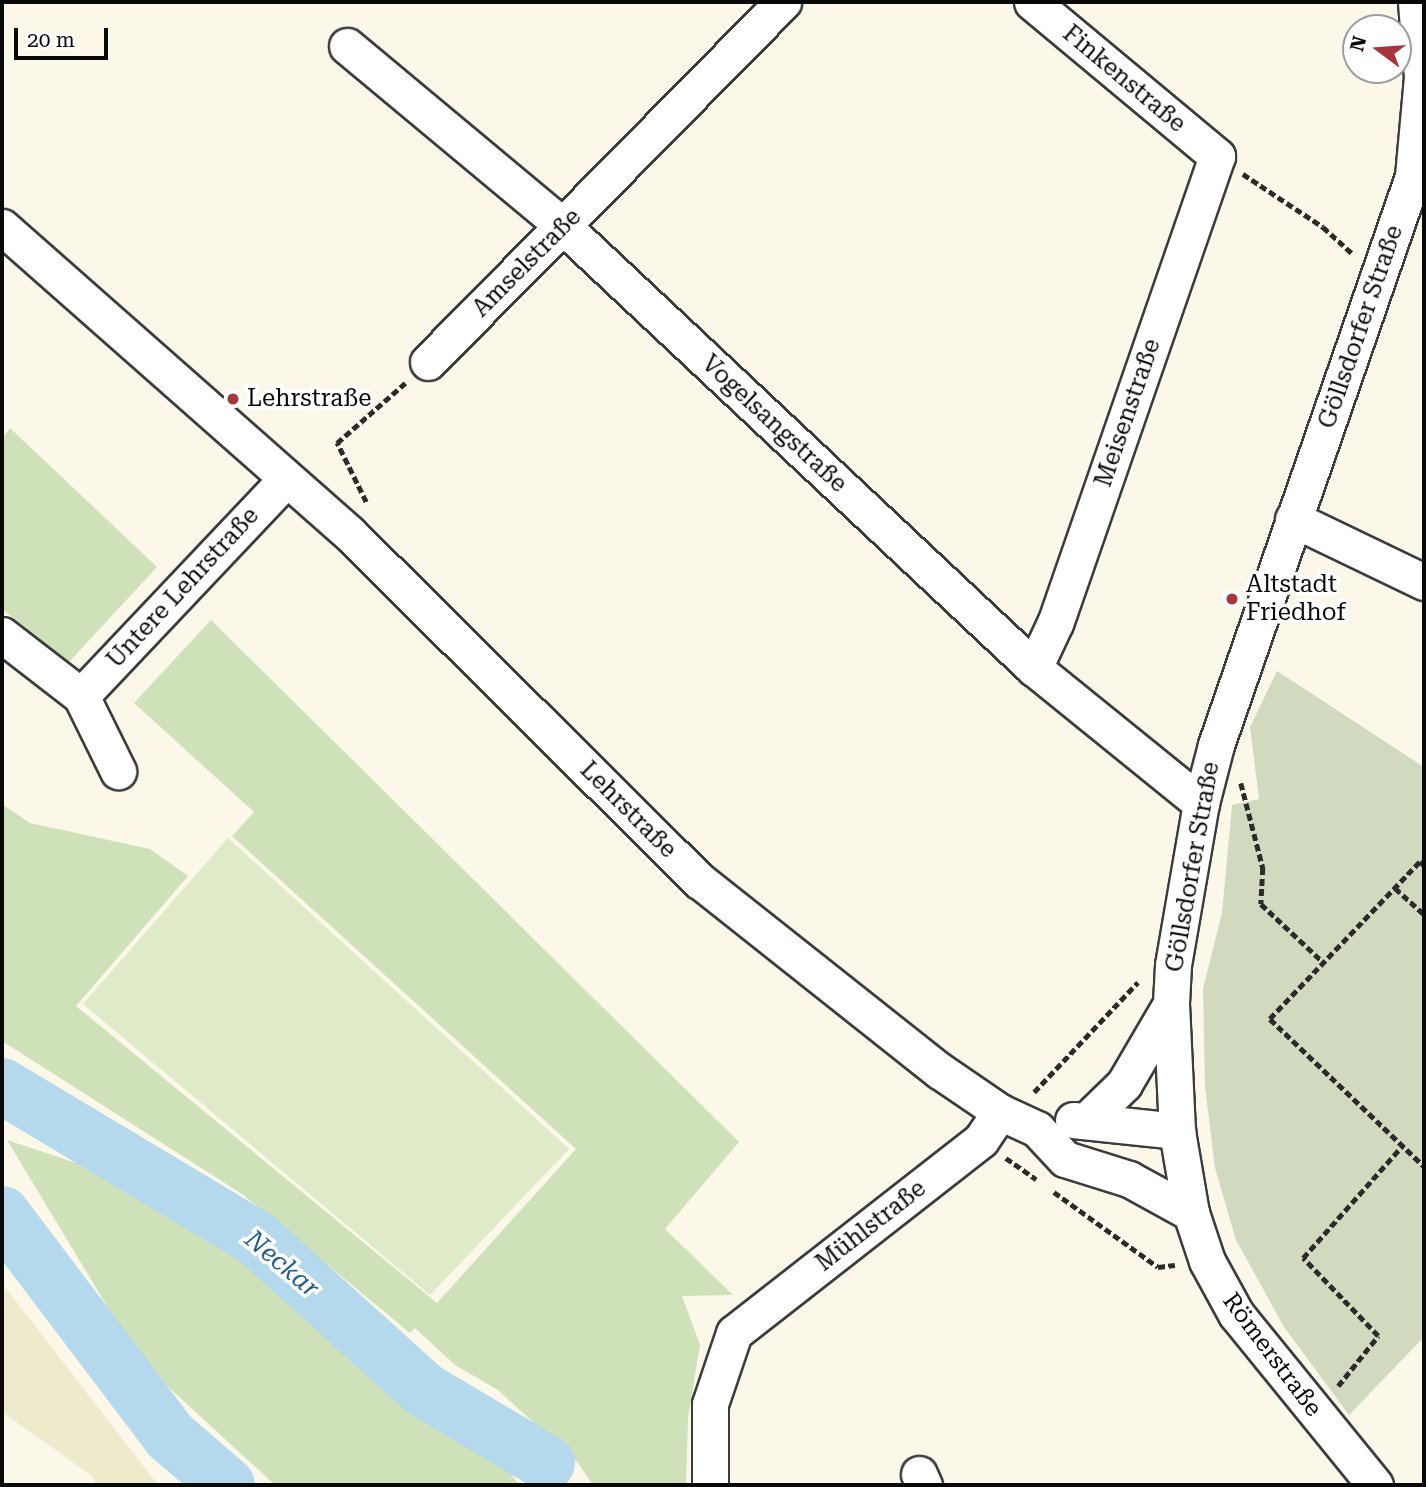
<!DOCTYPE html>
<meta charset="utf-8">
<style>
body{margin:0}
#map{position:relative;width:1426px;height:1487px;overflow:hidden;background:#fcf8e9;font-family:"Roboto Serif",serif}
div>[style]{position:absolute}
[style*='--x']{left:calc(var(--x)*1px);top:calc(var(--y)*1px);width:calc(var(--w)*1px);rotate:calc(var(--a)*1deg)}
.farmland>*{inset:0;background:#eeebcc}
.green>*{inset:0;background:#cee1b8}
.cemetery>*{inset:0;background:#d1dabe}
.pitch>*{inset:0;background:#dfeac8}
.river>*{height:56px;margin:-28px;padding:0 28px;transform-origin:28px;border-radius:28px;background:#b4d9ed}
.path>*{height:4.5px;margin-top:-2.25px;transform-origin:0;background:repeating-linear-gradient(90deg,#2b2b2b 0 7px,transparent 0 10.5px)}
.roads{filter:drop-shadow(2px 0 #3c3c3c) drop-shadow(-2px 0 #3c3c3c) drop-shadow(0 2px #3c3c3c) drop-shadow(0 -2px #3c3c3c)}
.minor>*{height:35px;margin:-17.5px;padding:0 17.5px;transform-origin:17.5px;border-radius:17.5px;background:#fff}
.dots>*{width:19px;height:19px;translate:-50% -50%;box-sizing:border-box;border:4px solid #fff;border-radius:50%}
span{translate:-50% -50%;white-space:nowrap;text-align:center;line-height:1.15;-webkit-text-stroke:7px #fff;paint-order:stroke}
.street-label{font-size:24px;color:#090909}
.poi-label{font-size:24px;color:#090909}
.left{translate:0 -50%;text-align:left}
.water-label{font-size:26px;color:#245f8a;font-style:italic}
.frame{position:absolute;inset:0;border:4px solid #090909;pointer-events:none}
.north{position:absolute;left:1342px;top:14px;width:70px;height:70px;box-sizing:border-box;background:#fff;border:2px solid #9d9d9d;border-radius:50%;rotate:286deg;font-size:19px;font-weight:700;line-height:28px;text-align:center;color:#090909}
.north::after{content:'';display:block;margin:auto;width:24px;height:32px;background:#a6353c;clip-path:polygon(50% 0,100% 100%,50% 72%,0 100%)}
.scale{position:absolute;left:14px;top:28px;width:94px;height:32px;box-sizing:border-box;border:4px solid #090909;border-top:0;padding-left:9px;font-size:21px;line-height:24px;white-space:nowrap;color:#090909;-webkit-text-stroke:5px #fff;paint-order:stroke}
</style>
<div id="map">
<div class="farmland">
<div style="clip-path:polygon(2px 1283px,158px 1485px,96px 1485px,92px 1476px,2px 1412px)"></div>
</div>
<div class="green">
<div style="clip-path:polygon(10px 428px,157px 567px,69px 662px,2px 609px,2px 439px)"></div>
<div style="clip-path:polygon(211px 620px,739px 1142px,665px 1229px,733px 1295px,682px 1296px,700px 1345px,688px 1418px,686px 1485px,593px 1485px,578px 1463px,498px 1390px,455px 1365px,415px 1328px,410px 1333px,242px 1194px,2px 1041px,2px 804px,30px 823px,150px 849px,188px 876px,76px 1006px,437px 1303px,576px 1149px,232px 836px,254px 812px,134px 703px)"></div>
<div style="clip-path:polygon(7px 1140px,109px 1174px,218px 1235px,313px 1318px,502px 1462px,519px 1485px,275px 1485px,140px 1361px)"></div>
</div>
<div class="cemetery">
<div style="clip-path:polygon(1277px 671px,1424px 767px,1424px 1337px,1349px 1415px,1284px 1327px,1236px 1240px,1215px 1168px,1205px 1087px,1203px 989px,1222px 913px,1232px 805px,1259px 799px,1250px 727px)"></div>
</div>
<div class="pitch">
<div style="clip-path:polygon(228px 838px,569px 1149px,430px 1295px,83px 1004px)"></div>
</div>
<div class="river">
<div style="--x:2;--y:1086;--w:296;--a:30.9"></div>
<div style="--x:256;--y:1238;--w:227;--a:42.1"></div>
<div style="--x:424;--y:1390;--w:143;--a:30.7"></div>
<div style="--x:2;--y:1214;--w:278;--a:52.9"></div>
<div style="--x:170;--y:1436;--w:75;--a:40.7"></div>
</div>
<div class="path">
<div style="--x:1243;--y:174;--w:96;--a:33.5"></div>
<div style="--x:1323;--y:227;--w:39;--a:42"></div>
<div style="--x:366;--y:502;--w:66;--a:-116.2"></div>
<div style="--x:337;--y:443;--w:91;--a:-41.4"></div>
<div style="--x:1241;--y:783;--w:88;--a:75.5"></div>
<div style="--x:1263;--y:868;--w:36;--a:93"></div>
<div style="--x:1261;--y:904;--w:85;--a:43.1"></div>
<div style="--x:1424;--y:866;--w:6;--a:-135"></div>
<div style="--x:1420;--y:862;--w:217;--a:133.7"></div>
<div style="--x:1270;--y:1019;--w:213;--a:43.7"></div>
<div style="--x:1395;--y:888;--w:39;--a:42"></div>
<div style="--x:1034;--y:1092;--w:151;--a:-46.6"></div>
<div style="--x:1006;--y:1158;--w:37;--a:35"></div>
<div style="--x:1054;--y:1192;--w:128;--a:35.8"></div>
<div style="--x:1158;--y:1267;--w:17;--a:-7"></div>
<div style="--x:1338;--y:1386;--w:64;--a:-51.3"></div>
<div style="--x:1378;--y:1336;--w:108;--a:-133.9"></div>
<div style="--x:1303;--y:1258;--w:151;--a:-48.5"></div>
</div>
<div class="roads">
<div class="minor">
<div style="--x:1032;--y:2;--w:241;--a:39.8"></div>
<div style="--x:1217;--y:156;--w:494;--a:109.1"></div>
<div style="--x:1055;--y:623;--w:50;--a:115"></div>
<div style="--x:347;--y:46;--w:283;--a:39.8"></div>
<div style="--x:564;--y:227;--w:645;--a:43.18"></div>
<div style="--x:1034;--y:668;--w:215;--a:39"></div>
<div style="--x:2;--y:227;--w:463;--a:41.4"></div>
<div style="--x:349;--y:533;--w:494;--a:44.8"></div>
<div style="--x:700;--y:881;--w:306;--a:38.4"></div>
<div style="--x:940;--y:1071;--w:73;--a:34.3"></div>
<div style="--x:1000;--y:1112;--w:41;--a:24.7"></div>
<div style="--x:1037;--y:1129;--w:41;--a:47"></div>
<div style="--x:1065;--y:1159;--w:67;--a:17.4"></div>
<div style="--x:1129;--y:1179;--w:71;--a:28.7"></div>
<div style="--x:428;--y:362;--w:506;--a:-45.4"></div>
<div style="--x:1293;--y:519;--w:145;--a:25.7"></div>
<div style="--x:2;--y:635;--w:100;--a:37.7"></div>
<div style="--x:81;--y:696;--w:297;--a:-46.6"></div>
<div style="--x:81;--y:696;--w:84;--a:63.7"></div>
<div style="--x:1073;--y:1120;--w:105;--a:6"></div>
<div style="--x:1087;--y:1120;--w:52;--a:-44.2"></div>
<div style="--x:1124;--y:1084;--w:87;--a:-59.6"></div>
<div style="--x:919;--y:1474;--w:12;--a:66"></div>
<div style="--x:710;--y:1485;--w:81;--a:-90"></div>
<div style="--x:710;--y:1404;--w:75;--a:-71.3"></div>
<div style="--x:734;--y:1333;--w:313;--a:-38"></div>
<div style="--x:981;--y:1140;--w:34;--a:-56"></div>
<div style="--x:1375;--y:1485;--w:220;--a:-129.1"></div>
<div style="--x:1236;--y:1314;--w:60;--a:-118.7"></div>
<div style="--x:1207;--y:1261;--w:51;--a:-108.4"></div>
<div style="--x:1191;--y:1213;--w:83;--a:-99.7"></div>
<div style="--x:1177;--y:1131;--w:128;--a:-92.7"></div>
<div style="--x:1171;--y:1003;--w:38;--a:-87"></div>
<div style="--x:1173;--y:965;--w:164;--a:-80.2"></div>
<div style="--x:1201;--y:803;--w:60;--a:-75.5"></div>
<div style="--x:1216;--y:745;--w:602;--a:-70.9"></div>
<div style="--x:1413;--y:176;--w:99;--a:-84.8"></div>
<div style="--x:1422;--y:77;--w:75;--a:-94.6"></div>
</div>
</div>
<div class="dots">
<div style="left:233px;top:399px;background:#a6353c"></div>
<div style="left:1232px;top:599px;background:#a6353c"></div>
</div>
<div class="street-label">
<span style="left:1124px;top:79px;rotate:40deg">Finkenstraße</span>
<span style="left:527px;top:263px;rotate:-45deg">Amselstraße</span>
<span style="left:1361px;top:327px;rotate:-71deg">Göllsdorfer Straße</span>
<span style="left:1128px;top:413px;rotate:-71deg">Meisenstraße</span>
<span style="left:774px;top:424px;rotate:43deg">Vogelsangstraße</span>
<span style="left:183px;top:588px;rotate:-47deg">Untere Lehrstraße</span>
<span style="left:628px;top:810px;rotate:45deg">Lehrstraße</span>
<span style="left:1193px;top:867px;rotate:-80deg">Göllsdorfer Straße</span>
<span style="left:871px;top:1226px;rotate:-38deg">Mühlstraße</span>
<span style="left:1272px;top:1355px;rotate:53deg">Römerstraße</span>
</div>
<div class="poi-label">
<span class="left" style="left:247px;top:399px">Lehrstraße</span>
<span class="left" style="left:1246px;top:599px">Altstadt<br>Friedhof</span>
</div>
<div class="water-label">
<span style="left:282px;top:1264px;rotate:40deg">Neckar</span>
</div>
<div class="frame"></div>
<div class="north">N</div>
<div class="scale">20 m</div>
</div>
